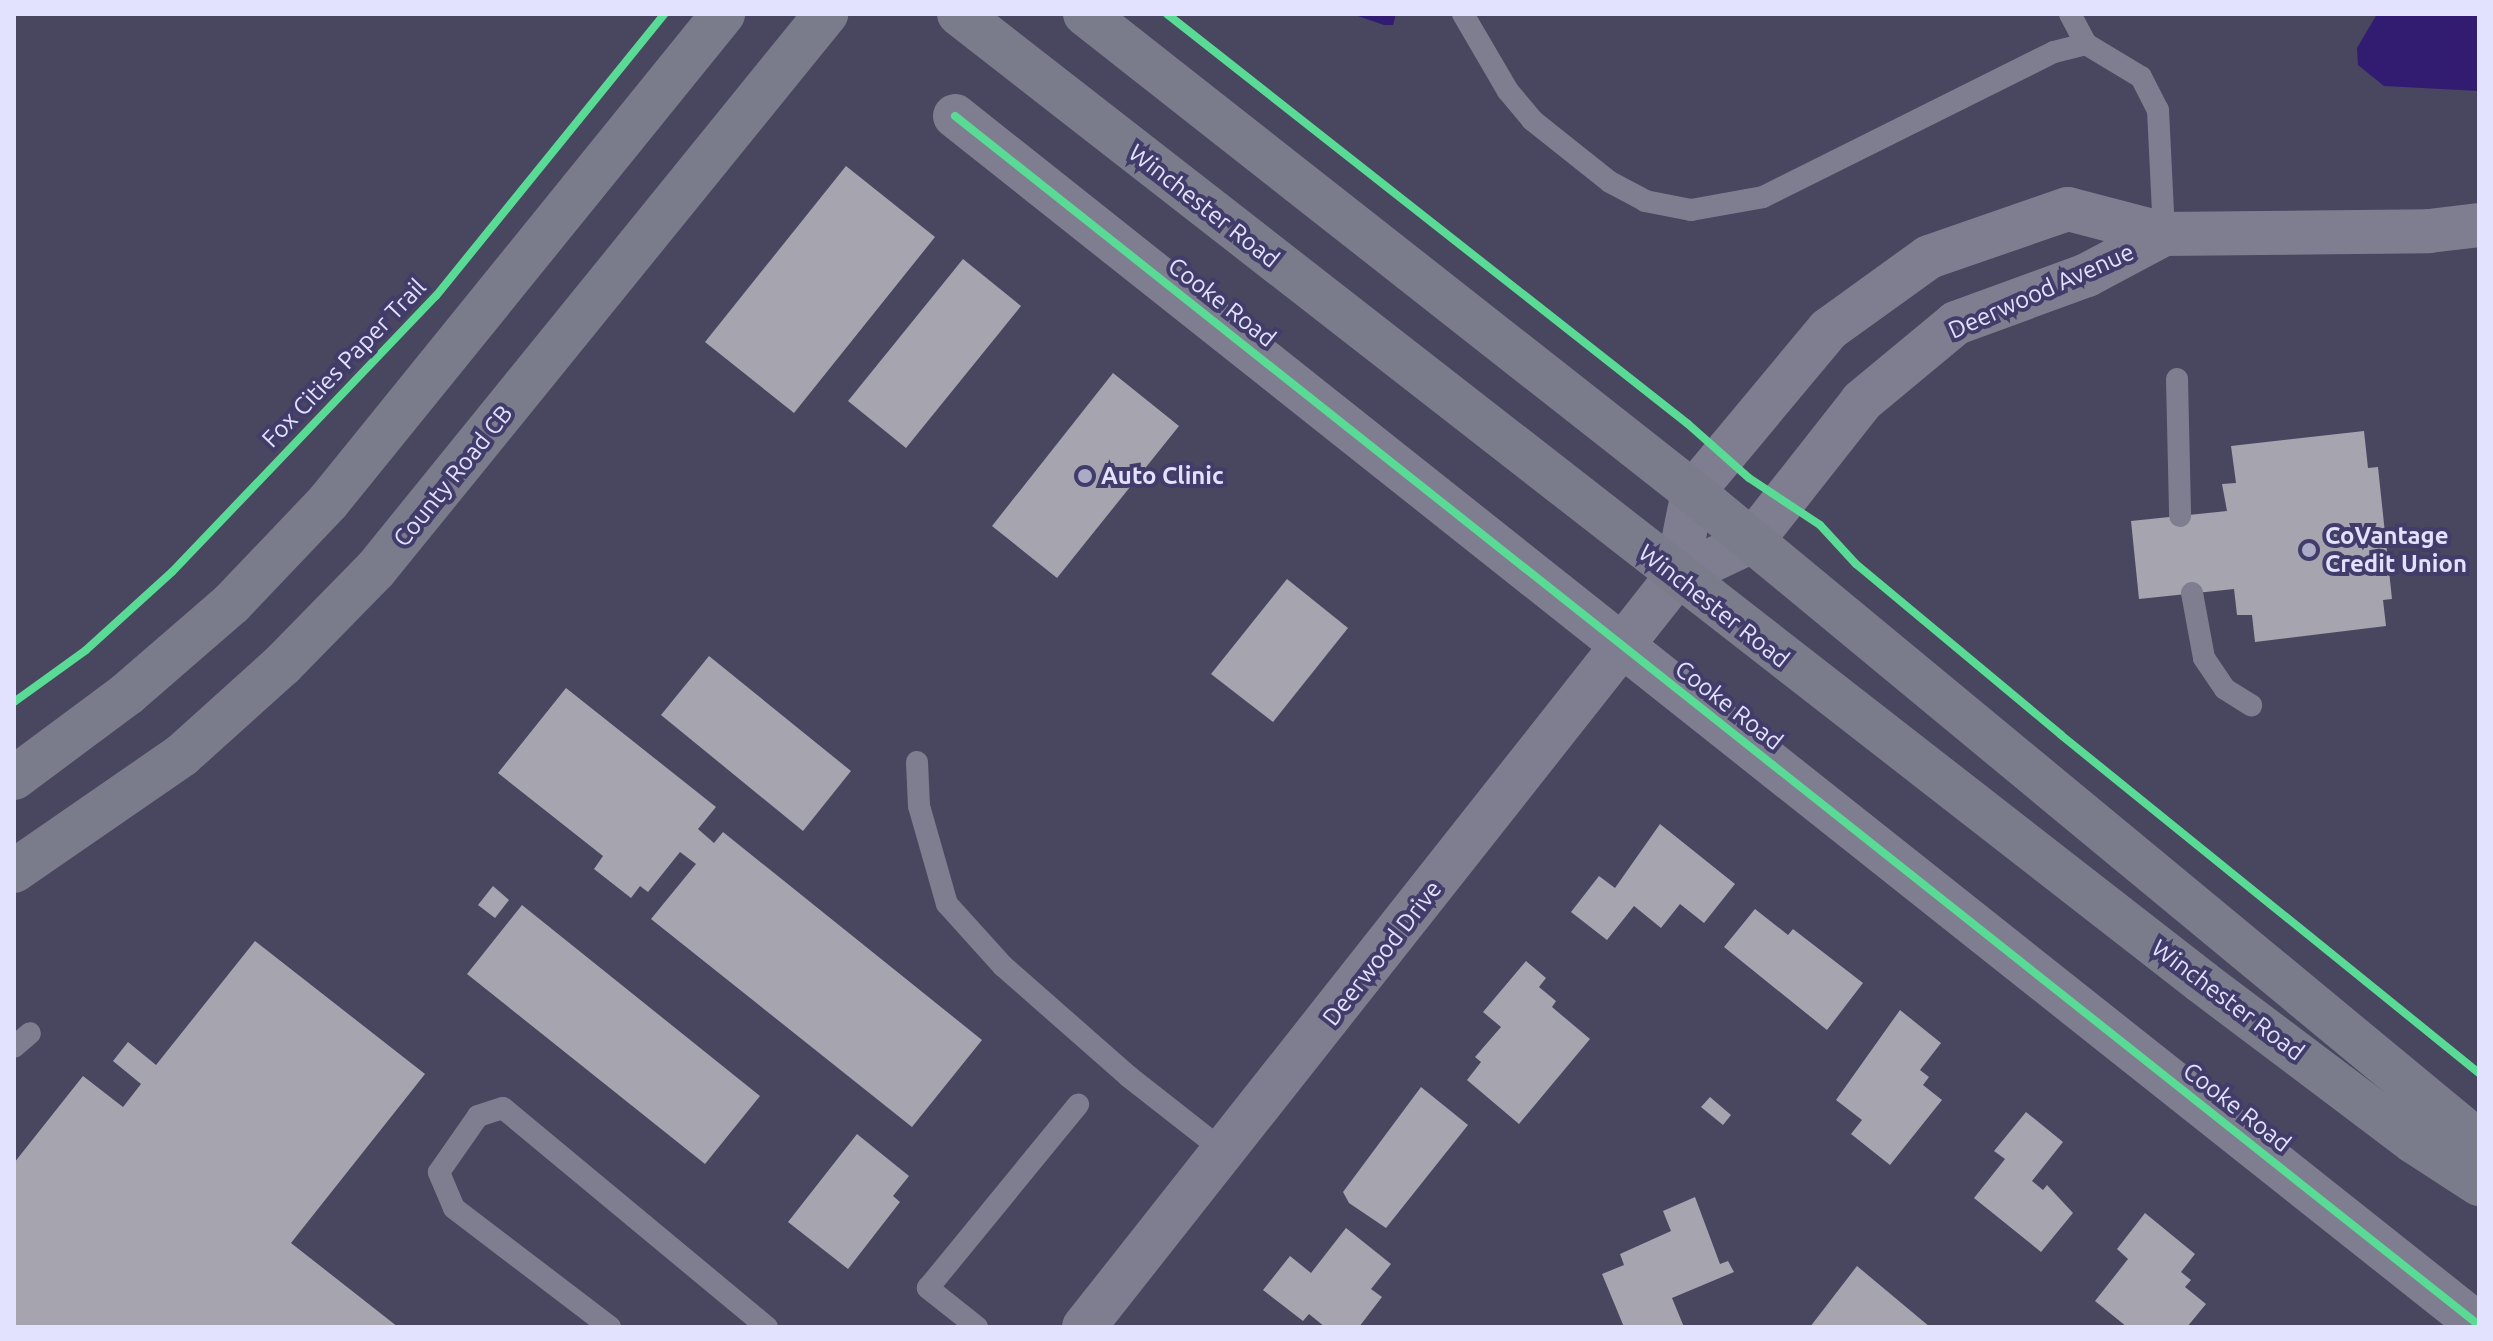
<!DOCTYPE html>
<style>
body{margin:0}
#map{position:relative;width:2493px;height:1341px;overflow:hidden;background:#494660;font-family:Ubuntu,sans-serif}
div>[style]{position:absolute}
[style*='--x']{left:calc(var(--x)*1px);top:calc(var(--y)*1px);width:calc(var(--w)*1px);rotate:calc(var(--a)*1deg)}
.water>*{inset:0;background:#311c71}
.building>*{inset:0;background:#a5a4af}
.lane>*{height:22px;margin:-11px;padding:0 11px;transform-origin:11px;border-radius:11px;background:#7f7e90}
.street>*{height:44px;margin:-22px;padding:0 22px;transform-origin:22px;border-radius:22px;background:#7f7e90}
.secondary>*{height:44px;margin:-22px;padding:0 22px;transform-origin:22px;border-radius:22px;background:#7a7c8c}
.cycleway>*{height:8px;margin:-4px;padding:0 4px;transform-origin:4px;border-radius:4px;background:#5adb95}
.dots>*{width:22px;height:22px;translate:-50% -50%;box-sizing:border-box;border:4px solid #413c6a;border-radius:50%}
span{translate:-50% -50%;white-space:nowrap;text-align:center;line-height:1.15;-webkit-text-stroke:8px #413c6a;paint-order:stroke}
.street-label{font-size:24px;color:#e2e2fe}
.poi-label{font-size:24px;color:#e2e2fe;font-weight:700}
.left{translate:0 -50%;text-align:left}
.frame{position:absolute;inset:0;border:16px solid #e2e2fe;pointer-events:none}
</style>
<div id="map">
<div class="water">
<div style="clip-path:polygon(1352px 14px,1396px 14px,1393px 25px,1384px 25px)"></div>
<div style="clip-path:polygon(2377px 14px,2479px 14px,2479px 91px,2384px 86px,2358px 65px,2357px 48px)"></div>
</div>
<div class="building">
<div style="clip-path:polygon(846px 166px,935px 237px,794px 413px,705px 342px)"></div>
<div style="clip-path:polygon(963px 259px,1021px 306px,906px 448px,848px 401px)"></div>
<div style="clip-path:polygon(1113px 373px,1179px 426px,1057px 578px,992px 526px)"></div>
<div style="clip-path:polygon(2364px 431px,2368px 468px,2378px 467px,2392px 599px,2383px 600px,2386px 626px,2255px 642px,2252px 615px,2237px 615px,2234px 589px,2139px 599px,2131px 521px,2227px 511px,2222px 484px,2236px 483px,2231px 446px)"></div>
<div style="clip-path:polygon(1287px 579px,1348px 628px,1273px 722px,1211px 674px)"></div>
<div style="clip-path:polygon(709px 656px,851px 771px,803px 831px,661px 715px)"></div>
<div style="clip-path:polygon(566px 688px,716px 807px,698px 829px,714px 843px,723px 832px,982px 1040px,912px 1127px,651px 919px,696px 864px,680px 852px,648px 892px,640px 886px,631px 898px,594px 869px,603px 856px,498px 773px)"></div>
<div style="clip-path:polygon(1660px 824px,1735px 884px,1704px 923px,1680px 904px,1661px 928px,1634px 906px,1607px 940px,1571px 912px,1599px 876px,1615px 888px)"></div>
<div style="clip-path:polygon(493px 886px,509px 900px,495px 918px,478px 905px)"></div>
<div style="clip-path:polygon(522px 905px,760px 1096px,705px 1164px,467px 974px)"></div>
<div style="clip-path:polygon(1755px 909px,1788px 935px,1793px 929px,1863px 983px,1827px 1030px,1724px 947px)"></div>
<div style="clip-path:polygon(255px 941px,425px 1074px,291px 1243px,398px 1327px,14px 1327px,14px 1163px,83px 1076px,123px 1107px,141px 1084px,113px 1061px,128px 1042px,156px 1065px)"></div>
<div style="clip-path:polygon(1526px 961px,1546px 978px,1539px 987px,1556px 1001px,1552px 1007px,1590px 1039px,1519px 1124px,1467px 1080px,1481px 1062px,1475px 1057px,1501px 1027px,1483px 1012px)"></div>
<div style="clip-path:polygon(1900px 1010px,1941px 1043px,1920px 1070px,1929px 1077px,1923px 1085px,1942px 1100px,1890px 1165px,1851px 1134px,1862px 1120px,1836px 1100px)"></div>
<div style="clip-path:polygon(1421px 1087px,1468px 1125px,1386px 1228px,1349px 1203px,1343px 1192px)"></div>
<div style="clip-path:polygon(1710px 1097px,1731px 1115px,1723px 1125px,1701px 1107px)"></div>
<div style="clip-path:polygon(2026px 1112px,2063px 1142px,2032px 1181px,2043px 1190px,2047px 1185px,2073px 1213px,2041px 1252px,1974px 1198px,2005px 1159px,1994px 1151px)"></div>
<div style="clip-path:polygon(857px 1134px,909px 1176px,893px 1196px,900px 1202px,848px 1269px,788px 1222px)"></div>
<div style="clip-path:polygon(1695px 1197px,1720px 1264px,1728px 1261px,1734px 1272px,1672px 1298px,1684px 1327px,1624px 1327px,1602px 1274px,1624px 1265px,1620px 1254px,1671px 1231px,1663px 1211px)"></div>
<div style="clip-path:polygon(2145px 1213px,2195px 1254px,2181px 1272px,2191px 1280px,2185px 1287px,2206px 1304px,2187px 1327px,2127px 1327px,2095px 1301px,2128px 1259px,2117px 1249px)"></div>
<div style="clip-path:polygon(1346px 1228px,1391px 1264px,1371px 1289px,1382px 1297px,1359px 1327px,1325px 1327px,1309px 1314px,1303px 1321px,1263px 1290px,1290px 1256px,1311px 1273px)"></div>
<div style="clip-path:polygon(1857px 1266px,1930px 1327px,1810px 1327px)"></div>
</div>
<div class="lane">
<div style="--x:1463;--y:14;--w:89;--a:59.7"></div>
<div style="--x:1508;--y:91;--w:38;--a:50"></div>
<div style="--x:1532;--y:120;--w:100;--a:38.5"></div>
<div style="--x:1610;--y:182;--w:40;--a:28"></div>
<div style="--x:1645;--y:201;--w:47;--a:11.1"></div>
<div style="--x:1691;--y:210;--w:73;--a:-10.2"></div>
<div style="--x:1763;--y:197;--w:325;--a:-26.5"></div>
<div style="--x:2054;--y:52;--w:33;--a:-14"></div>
<div style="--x:2070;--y:14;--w:34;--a:62"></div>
<div style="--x:2086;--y:44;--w:64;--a:31"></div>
<div style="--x:2141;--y:77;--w:37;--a:63"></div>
<div style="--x:2158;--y:110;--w:124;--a:87.2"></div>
<div style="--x:2177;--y:379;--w:137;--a:88.7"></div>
<div style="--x:2192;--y:593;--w:66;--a:79.5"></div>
<div style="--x:2204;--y:658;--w:37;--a:56"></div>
<div style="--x:2225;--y:689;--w:31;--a:32"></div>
<div style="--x:917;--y:762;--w:44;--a:87.4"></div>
<div style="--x:919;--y:806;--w:102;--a:74.1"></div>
<div style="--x:947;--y:904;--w:84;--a:47.9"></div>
<div style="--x:1003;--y:966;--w:167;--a:41.3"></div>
<div style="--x:1128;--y:1076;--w:123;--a:38.1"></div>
<div style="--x:14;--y:1047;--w:21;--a:-41"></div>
<div style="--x:610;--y:1327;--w:196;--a:-142.7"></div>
<div style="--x:454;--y:1208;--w:39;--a:-113"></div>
<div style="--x:439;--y:1172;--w:68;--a:-55.1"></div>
<div style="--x:478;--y:1116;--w:26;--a:-18"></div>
<div style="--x:503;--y:1108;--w:343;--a:39.7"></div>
<div style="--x:977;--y:1327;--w:63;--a:-141.5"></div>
<div style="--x:928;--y:1288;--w:237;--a:-50.7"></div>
</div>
<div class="street">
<div style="--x:955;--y:116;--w:1945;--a:38.43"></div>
<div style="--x:1676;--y:577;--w:84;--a:-25.3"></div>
<div style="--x:1752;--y:541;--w:178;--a:-51.8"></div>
<div style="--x:1862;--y:401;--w:122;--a:-39.7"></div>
<div style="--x:1956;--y:323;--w:140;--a:-20.1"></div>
<div style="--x:2087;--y:275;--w:87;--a:-28"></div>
<div style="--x:1084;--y:1327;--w:955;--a:-51.71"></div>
<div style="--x:1676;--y:577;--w:87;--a:-78.7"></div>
<div style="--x:1693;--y:492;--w:212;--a:-50.2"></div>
<div style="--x:1829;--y:329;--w:123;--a:-35.8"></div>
<div style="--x:1929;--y:257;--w:147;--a:-19.1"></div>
<div style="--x:2068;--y:209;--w:99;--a:14.6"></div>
<div style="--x:2164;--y:234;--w:265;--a:-0.6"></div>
<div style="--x:2429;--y:231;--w:50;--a:-6.8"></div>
</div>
<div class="secondary">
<div style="--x:959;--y:14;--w:1575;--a:37.91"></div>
<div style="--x:2202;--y:982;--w:264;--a:37"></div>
<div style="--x:2413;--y:1141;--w:79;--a:33.1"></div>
<div style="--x:1085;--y:14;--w:773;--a:38.17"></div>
<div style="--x:1693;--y:492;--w:1020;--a:39.59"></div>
<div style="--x:14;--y:778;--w:141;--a:-36.6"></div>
<div style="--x:127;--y:694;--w:138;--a:-40.9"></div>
<div style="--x:231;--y:604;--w:141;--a:-46.4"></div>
<div style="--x:328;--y:502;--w:628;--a:-51.01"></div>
<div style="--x:14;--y:871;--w:204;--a:-34.6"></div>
<div style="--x:182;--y:755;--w:135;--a:-42"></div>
<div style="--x:282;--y:665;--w:134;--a:-45.6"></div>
<div style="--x:376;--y:569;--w:715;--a:-50.96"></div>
</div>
<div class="cycleway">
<div style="--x:1167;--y:14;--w:663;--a:38.2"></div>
<div style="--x:1688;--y:424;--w:81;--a:41.5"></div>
<div style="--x:1749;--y:478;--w:85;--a:33.5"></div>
<div style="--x:1820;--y:525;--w:53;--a:47.3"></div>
<div style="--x:1856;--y:564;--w:267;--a:39.8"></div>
<div style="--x:2061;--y:735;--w:538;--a:38.96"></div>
<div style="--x:955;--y:116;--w:1945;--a:38.43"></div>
<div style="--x:14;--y:702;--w:89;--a:-35.8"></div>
<div style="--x:86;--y:650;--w:116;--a:-42.2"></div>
<div style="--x:172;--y:572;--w:382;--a:-46.3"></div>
<div style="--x:436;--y:296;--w:363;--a:-51"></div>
</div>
<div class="dots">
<div style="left:1085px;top:476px;background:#acabc7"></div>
<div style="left:2309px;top:550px;background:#acabc7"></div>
</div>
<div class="street-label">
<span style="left:1204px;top:206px;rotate:38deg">Winchester Road</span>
<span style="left:2041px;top:291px;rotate:-24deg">Deerwood Avenue</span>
<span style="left:1222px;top:302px;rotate:38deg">Cooke Road</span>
<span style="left:344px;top:363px;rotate:-46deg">Fox Cities Paper Trail</span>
<span style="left:453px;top:476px;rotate:-51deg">County Road CB</span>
<span style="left:1714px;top:606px;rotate:38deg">Winchester Road</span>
<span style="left:1729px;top:705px;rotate:38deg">Cooke Road</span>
<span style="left:1382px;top:953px;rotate:-52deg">Deerwood Drive</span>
<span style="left:2228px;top:1000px;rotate:37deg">Winchester Road</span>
<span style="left:2237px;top:1107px;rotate:38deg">Cooke Road</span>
</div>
<div class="poi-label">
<span class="left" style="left:1101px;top:476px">Auto Clinic</span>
<span class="left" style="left:2325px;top:550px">CoVantage<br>Credit Union</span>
</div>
<div class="frame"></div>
</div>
